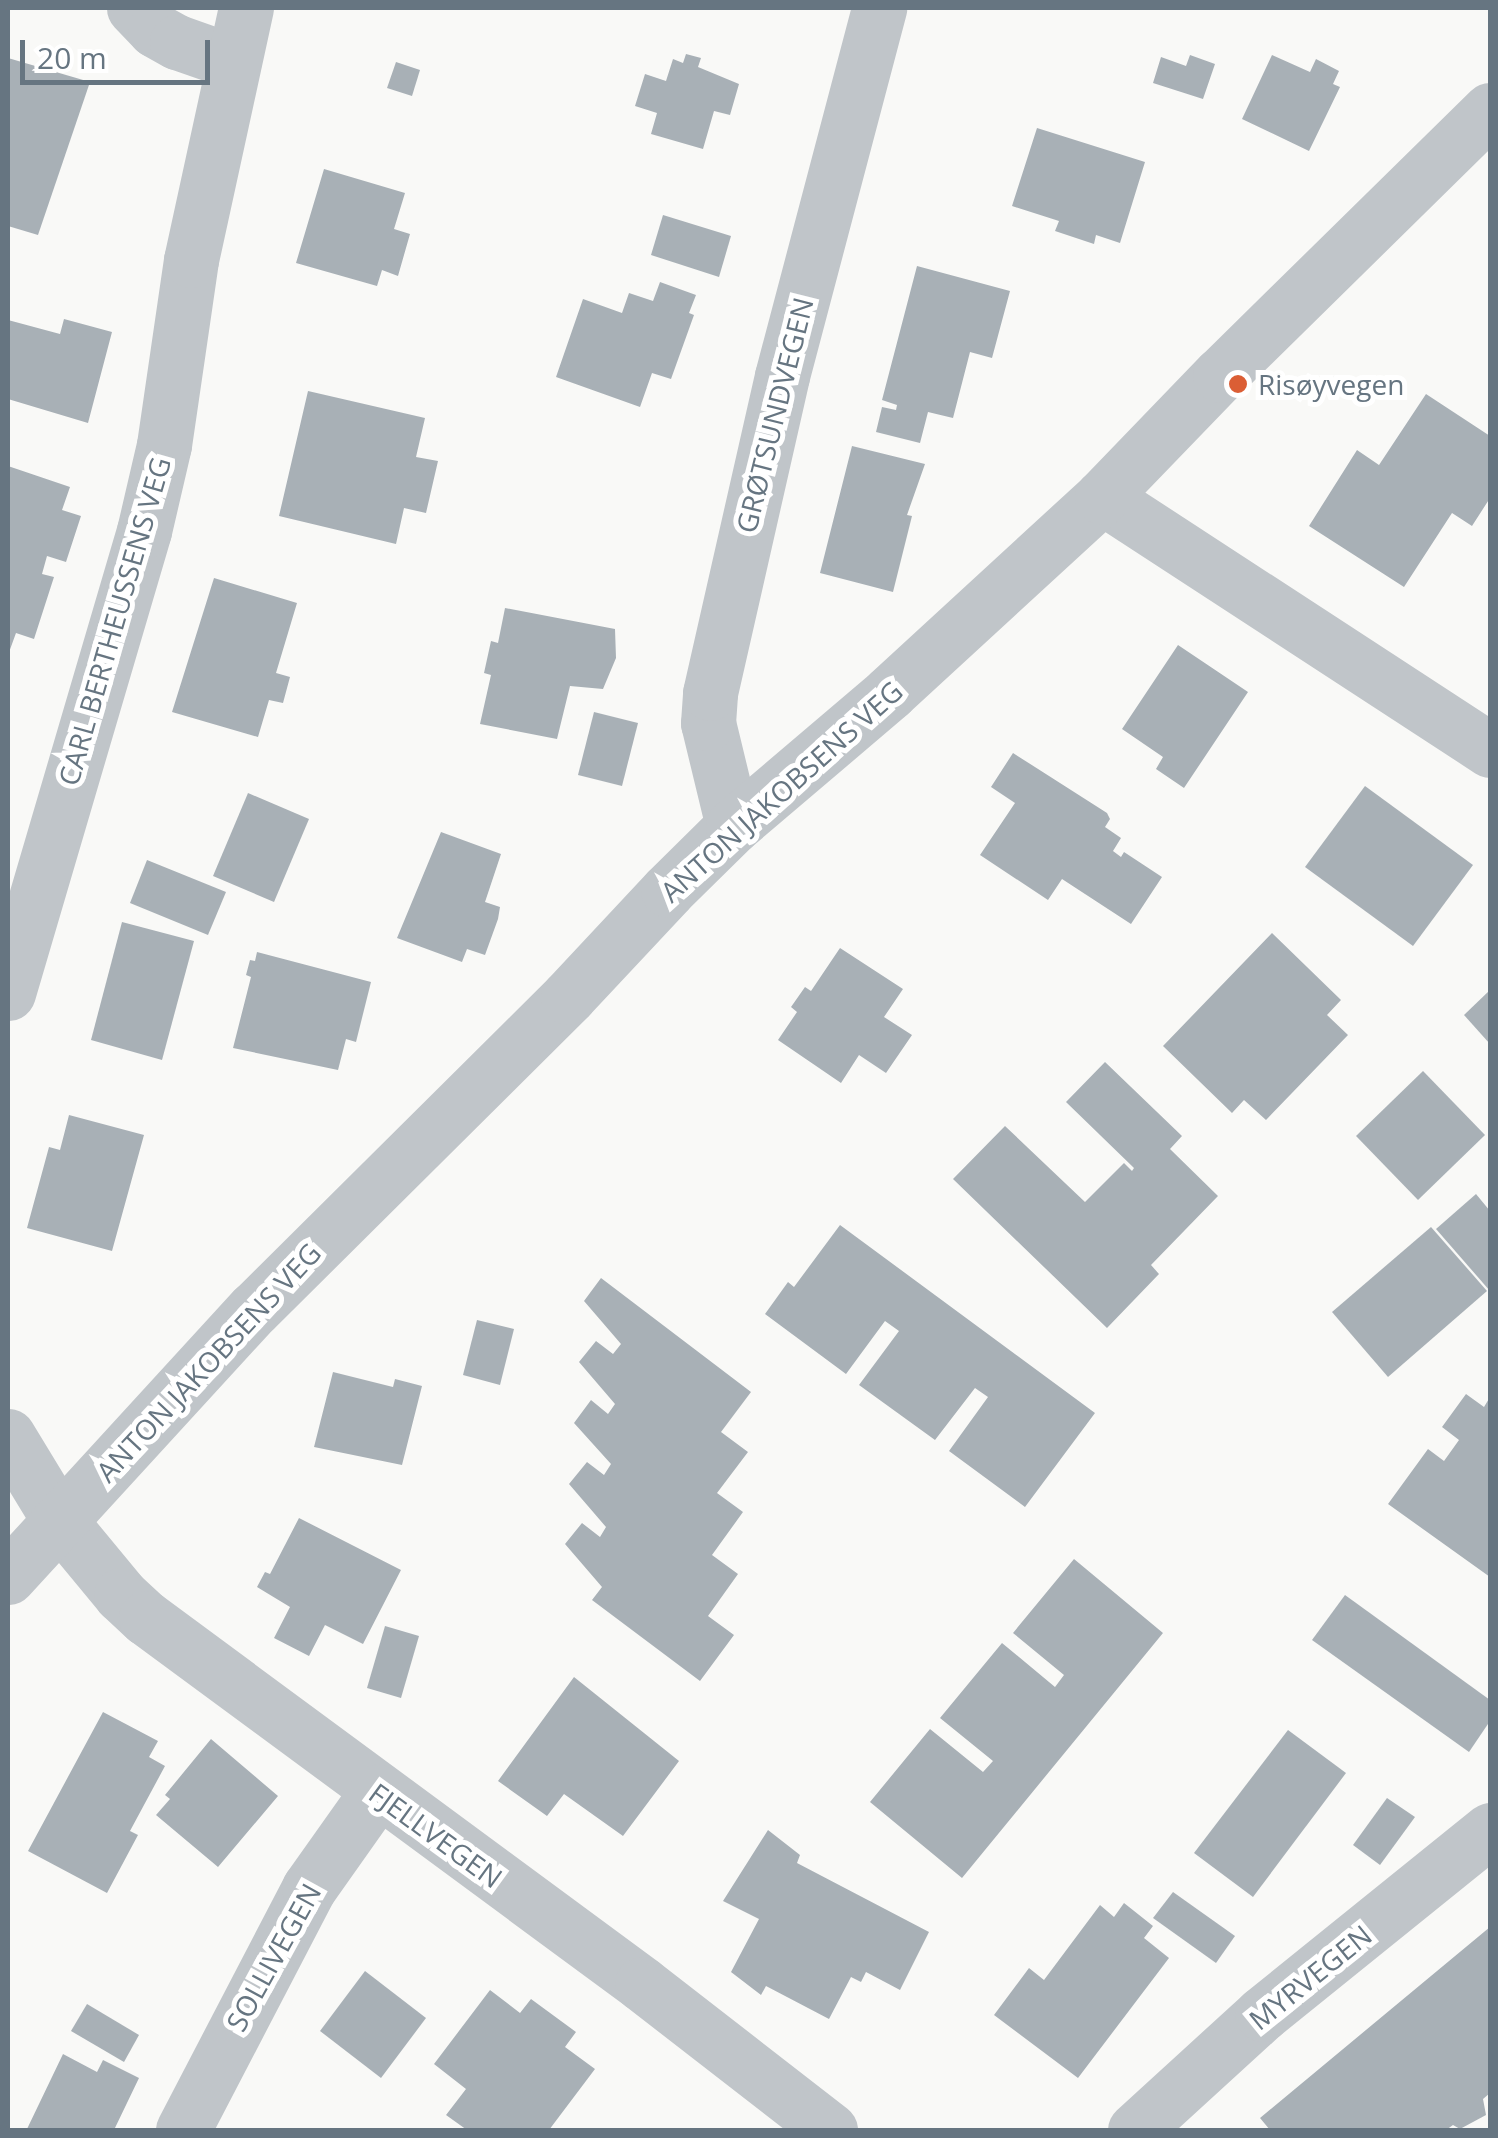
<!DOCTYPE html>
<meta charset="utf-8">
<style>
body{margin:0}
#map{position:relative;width:1498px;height:2138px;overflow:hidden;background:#f9f9f7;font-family:"Open Sans",sans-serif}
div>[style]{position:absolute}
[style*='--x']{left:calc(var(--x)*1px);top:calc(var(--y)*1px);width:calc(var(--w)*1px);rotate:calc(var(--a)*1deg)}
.building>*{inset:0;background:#a8b0b6}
.minor>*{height:55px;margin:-27.5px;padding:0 27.5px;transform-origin:27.5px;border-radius:27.5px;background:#c0c5c9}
.tertiary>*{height:55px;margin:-27.5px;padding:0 27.5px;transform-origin:27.5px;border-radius:27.5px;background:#c0c5c9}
.dots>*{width:28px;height:28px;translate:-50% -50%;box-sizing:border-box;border:5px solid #fff;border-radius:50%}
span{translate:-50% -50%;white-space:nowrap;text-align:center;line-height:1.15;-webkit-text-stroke:10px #fff;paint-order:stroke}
.poi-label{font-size:28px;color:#667581}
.left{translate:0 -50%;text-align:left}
.street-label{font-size:28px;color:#667581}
.frame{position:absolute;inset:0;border:10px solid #667581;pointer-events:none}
.scale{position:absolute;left:20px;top:40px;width:190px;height:45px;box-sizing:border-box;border:5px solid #667581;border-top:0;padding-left:12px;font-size:30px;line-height:35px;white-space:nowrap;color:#667581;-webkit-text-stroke:8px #fff;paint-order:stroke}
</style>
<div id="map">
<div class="building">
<div style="clip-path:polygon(686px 54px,701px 58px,698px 67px,739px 84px,730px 115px,714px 111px,703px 149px,651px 134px,657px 113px,635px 106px,645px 74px,666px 81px,673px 59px,683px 63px)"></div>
<div style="clip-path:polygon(1190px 55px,1215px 64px,1203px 99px,1153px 83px,1161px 57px,1186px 66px)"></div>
<div style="clip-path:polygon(1272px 55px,1310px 72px,1316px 59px,1339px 71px,1333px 84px,1340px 87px,1309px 151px,1242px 119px)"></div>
<div style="clip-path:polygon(8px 58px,90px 82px,38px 235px,8px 226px)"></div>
<div style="clip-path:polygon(396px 62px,420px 70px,412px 96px,387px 88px)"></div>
<div style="clip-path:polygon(1037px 128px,1145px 162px,1120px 243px,1096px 235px,1094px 244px,1055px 231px,1059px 221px,1012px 206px)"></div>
<div style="clip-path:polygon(324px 169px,405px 193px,394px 229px,410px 234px,398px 276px,382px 270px,377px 286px,296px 263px)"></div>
<div style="clip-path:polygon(663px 215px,731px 236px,719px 277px,651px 255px)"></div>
<div style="clip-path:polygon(917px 266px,1010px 291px,992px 358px,970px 352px,953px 418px,928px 412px,920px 443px,876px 432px,882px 407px,896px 410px,897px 405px,882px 400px)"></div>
<div style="clip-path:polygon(660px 282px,696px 295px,689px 313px,694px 315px,671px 379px,652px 373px,640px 407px,556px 377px,583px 299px,622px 313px,629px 293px,653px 301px)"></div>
<div style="clip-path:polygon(64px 319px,112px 332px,88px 423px,8px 399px,8px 320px,60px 334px)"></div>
<div style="clip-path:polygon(308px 391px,425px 418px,416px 457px,438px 461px,426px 513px,404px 508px,396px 544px,279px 516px)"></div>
<div style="clip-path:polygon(1426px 394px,1490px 436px,1490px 498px,1472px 526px,1452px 513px,1404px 587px,1309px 526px,1357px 450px,1379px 465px)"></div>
<div style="clip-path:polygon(852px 446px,925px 464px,907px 515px,912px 516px,893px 592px,820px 573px)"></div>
<div style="clip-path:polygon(8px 466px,70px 487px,62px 510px,81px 516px,66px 562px,47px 556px,42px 574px,54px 577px,34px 639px,16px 633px,8px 655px)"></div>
<div style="clip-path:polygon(214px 578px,297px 603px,276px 673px,290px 677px,283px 703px,269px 700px,258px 737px,172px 712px)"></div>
<div style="clip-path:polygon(505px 608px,615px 629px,616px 658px,603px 689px,570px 686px,557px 739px,480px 724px,491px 675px,484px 673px,491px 641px,498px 643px)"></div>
<div style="clip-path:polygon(1178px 645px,1248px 692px,1184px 788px,1156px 769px,1163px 757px,1122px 729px)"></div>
<div style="clip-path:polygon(594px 712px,638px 723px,622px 786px,578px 775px)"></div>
<div style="clip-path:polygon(1013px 753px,1107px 813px,1110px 819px,1105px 827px,1121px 838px,1113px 851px,1121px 857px,1124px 852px,1162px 877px,1131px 924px,1062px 879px,1048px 900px,980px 855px,1015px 803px,991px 787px)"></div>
<div style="clip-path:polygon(1365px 786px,1473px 865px,1413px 946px,1305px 867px)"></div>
<div style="clip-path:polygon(248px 793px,309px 819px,274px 902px,213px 876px)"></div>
<div style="clip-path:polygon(441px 832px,501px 854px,485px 902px,500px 907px,498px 919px,485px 955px,467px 949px,462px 962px,397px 938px)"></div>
<div style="clip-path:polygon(147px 860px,226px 892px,208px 935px,130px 903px)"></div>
<div style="clip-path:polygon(122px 922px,194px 941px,162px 1060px,91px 1040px)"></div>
<div style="clip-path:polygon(1272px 933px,1341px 1000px,1327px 1015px,1348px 1035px,1266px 1120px,1244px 1100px,1232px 1113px,1163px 1046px)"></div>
<div style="clip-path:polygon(840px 948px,903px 989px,884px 1017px,912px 1035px,886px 1073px,859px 1055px,841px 1083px,778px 1040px,797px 1012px,791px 1007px,805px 987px,811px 991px)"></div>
<div style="clip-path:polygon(257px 952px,371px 982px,356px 1042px,346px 1039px,338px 1070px,233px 1048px,251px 977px,246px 975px,250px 960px,255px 961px)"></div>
<div style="clip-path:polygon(1490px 990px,1490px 1044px,1464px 1015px)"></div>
<div style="clip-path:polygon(1105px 1062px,1182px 1136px,1170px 1149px,1218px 1196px,1151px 1265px,1159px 1274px,1107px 1328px,953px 1179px,1005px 1126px,1085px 1202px,1124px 1163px,1132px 1171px,1134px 1168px,1066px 1102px)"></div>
<div style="clip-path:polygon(1423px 1071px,1485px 1135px,1418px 1200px,1356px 1136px)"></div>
<div style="clip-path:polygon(69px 1115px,144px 1135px,112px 1251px,27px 1228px,49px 1147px,60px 1150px)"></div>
<div style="clip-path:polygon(1476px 1194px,1490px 1211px,1490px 1291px,1436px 1229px)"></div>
<div style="clip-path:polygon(840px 1225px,1095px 1413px,1025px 1507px,949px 1451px,988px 1397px,975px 1388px,935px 1440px,859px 1385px,899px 1331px,885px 1321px,846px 1374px,765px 1314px,788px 1282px,794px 1287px)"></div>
<div style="clip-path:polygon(1431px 1227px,1487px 1291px,1388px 1377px,1332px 1312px)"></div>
<div style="clip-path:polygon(601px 1278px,751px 1392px,721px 1432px,748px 1452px,717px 1493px,743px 1512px,712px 1555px,738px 1574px,708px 1616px,734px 1635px,700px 1681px,592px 1600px,602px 1587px,565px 1544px,582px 1523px,600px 1537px,606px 1527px,569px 1484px,587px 1462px,604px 1475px,611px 1464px,574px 1423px,591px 1400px,608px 1414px,615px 1404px,579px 1362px,596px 1341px,613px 1354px,621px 1344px,584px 1301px)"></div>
<div style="clip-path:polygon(477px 1320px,514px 1329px,500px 1385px,463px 1375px)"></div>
<div style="clip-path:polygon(333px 1372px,393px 1387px,395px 1379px,422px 1386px,402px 1465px,314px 1447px)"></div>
<div style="clip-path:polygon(1466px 1394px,1484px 1407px,1490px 1397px,1490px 1577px,1388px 1504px,1428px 1449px,1444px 1461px,1459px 1440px,1442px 1427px)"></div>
<div style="clip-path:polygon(299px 1518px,401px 1570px,363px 1644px,325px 1625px,309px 1656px,274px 1638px,290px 1607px,257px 1587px,265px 1572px,270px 1574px)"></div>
<div style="clip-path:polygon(1074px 1559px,1163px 1633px,962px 1878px,870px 1802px,930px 1729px,983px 1772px,993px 1761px,940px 1718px,1002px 1643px,1055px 1687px,1064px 1675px,1013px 1633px)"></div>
<div style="clip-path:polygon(1345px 1595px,1490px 1700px,1490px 1721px,1469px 1752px,1312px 1640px)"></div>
<div style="clip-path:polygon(385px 1626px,419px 1636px,401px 1698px,367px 1688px)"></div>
<div style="clip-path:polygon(574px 1677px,679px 1761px,623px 1836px,564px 1794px,547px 1816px,498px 1781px)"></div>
<div style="clip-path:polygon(103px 1712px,158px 1741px,149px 1757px,165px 1766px,130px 1831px,138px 1835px,107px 1893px,28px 1851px)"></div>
<div style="clip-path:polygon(1288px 1730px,1346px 1773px,1253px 1897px,1194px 1853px)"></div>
<div style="clip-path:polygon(211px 1739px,278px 1796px,218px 1867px,156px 1815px,170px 1799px,165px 1795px)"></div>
<div style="clip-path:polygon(1387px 1798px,1415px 1817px,1380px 1865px,1353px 1845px)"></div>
<div style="clip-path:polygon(768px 1830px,800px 1855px,797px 1863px,929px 1932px,900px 1990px,866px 1972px,861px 1982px,851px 1977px,829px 2019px,766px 1986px,761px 1995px,731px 1972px,759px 1919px,723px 1901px)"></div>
<div style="clip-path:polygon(1173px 1892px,1235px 1936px,1216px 1963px,1153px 1918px)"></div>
<div style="clip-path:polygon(1124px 1903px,1153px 1926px,1144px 1938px,1169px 1958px,1078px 2078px,994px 2015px,1029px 1968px,1044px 1980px,1100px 1905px,1114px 1917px)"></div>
<div style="clip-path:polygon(1490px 1927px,1490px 2093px,1483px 2099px,1486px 2115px,1460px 2129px,1453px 2125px,1446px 2130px,1270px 2130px,1260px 2118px)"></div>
<div style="clip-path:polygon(365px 1971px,426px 2018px,381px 2078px,320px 2031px)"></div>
<div style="clip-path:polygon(490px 1990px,520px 2013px,531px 1999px,576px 2032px,565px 2047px,595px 2069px,549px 2130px,467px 2130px,446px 2115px,466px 2089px,434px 2064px)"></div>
<div style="clip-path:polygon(87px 2004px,139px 2035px,124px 2062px,71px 2031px)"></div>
<div style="clip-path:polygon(63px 2054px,97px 2072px,103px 2060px,139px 2078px,114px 2130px,27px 2129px)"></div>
</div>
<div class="minor">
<div style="--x:134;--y:8;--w:30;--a:46"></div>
<div style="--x:155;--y:30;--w:25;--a:29"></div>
<div style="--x:177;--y:42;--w:60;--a:19.3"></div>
<div style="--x:1102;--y:497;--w:463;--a:33.1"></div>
<div style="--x:733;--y:826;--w:106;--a:-103.6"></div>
<div style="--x:708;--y:723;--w:30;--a:-86"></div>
<div style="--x:710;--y:693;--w:325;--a:-77.2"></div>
<div style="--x:782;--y:376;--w:381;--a:-75.2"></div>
<div style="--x:8;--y:993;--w:482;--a:-73.6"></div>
<div style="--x:144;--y:531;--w:88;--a:-76.9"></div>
<div style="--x:164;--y:445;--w:187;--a:-81.7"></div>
<div style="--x:191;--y:260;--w:258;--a:-77.7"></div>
<div style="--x:8;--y:1436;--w:98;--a:58.7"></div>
<div style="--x:59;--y:1520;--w:97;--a:50.4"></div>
<div style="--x:121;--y:1595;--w:34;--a:43"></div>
<div style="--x:146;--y:1618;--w:616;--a:36.42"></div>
<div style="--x:642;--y:1984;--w:238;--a:37.8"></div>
<div style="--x:183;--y:2130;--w:273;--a:-62.5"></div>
<div style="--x:309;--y:1888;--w:118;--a:-54.7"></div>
<div style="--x:1135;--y:2130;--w:172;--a:-42.4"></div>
<div style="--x:1262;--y:2014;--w:293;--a:-38.9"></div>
</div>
<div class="tertiary">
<div style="--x:8;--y:1577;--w:364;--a:-47.5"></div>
<div style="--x:254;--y:1309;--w:443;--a:-44.8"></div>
<div style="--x:568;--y:997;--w:146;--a:-46.9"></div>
<div style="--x:668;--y:890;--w:91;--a:-44.6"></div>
<div style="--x:733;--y:826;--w:205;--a:-40.4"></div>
<div style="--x:889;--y:693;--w:289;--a:-42.6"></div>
<div style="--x:1102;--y:497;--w:170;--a:-46"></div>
<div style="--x:1220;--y:375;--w:378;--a:-44.5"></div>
</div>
<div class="dots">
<div style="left:1238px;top:384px;background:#db5e35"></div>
</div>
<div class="poi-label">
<span class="left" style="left:1258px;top:384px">Risøyvegen</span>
</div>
<div class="street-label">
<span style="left:774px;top:415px;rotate:-76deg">GRØTSUNDVEGEN</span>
<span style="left:114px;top:621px;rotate:-74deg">CARL BERTHEUSSENS VEG</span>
<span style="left:781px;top:791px;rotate:-42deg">ANTON JAKOBSENS VEG</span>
<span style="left:208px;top:1362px;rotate:-47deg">ANTON JAKOBSENS VEG</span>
<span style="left:436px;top:1835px;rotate:36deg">FJELLVEGEN</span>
<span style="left:273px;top:1957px;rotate:-61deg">SOLLIVEGEN</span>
<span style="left:1310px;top:1977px;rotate:-39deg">MYRVEGEN</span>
</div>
<div class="frame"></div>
<div class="scale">20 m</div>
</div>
